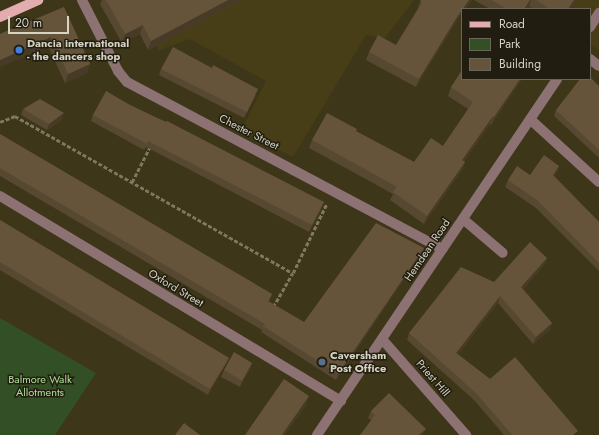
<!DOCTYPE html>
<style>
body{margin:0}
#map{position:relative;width:599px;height:435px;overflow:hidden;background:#3e3619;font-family:Jost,sans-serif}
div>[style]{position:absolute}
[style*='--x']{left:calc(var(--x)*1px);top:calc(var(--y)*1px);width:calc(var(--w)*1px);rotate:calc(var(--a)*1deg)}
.built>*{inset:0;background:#473e18}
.green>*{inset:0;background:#334f25}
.path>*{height:2.5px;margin-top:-1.25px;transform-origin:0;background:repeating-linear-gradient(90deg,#7e7860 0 4px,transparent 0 6px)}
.minor>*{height:10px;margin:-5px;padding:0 5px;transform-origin:5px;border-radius:5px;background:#8d7274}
.major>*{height:10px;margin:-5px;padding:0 5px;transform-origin:5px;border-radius:5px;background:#e3adb0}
.wall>*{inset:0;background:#574831}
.shaded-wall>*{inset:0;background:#473b28}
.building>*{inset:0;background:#655439}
.dots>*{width:11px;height:11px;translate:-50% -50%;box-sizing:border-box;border:2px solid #211e11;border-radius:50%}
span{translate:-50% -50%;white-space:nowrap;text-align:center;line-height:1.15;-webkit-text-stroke:3px #211e11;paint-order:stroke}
.poi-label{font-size:11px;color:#d7d3c2;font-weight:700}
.left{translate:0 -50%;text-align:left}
.street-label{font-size:11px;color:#d7d3c2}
.park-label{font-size:11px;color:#afde99}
.legend{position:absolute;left:461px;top:8px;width:130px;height:72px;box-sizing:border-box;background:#211e11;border:1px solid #6a6658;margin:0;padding:5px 7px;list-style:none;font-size:12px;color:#d7d3c2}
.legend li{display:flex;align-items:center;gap:8px;height:20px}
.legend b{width:20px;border:1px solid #6a6658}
.scale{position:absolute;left:8px;top:16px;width:61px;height:18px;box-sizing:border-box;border:2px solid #d7d3c2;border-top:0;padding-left:5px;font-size:12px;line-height:14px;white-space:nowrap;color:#d7d3c2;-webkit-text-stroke:3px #211e11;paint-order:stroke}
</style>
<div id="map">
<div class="built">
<div style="clip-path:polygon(128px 0,414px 0,385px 38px,366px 35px,293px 157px,241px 131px,266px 81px,190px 39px,159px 50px)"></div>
<div style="clip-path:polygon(509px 0,599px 0,599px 50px,590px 45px,590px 9px,526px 9px)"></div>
</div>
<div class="green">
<div style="clip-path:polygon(0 318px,96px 373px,55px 435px,0 435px)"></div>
</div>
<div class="path">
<div style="--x:0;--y:122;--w:16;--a:-22"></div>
<div style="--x:15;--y:116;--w:319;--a:29.5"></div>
<div style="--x:132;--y:182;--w:39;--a:-63"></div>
<div style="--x:273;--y:307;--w:39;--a:-60"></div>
<div style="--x:293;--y:273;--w:76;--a:-64.1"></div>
</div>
<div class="minor">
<div style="--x:82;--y:0;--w:80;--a:63.1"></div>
<div style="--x:118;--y:71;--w:14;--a:51"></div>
<div style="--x:127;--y:82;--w:357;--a:27.9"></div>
<div style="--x:590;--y:27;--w:17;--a:-57"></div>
<div style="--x:590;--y:59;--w:11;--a:38"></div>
<div style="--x:531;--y:120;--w:92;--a:42.4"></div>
<div style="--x:0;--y:196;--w:398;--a:31"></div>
<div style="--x:463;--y:219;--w:52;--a:40.4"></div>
<div style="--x:382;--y:339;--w:128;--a:48.8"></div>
<div style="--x:317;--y:435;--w:429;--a:-56"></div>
</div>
<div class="major">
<div style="--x:0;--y:17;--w:42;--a:-24.1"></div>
</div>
<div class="wall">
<div style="clip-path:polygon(102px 0,241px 0,148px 50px,140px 34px,122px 43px,100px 4px)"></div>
<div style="clip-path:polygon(421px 0,472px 0,465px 9px,462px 9px,454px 25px,416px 87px,366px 60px,369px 52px,396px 45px,417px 10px)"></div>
<div style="clip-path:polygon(474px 0,577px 0,571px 9px,534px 9px,529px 6px,527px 9px,490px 9px)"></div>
<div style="clip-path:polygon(64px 7px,90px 64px,87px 73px,65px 83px,48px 46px,0 67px,0 34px)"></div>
<div style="clip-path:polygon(161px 69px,256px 95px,244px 118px,159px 75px)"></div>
<div style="clip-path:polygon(522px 79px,491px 125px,490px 124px,464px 161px,465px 162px,462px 170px,424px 224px,390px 200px,393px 194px,309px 148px,312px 140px,356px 132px,414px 162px,443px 146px,468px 109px,448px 96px,451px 87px)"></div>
<div style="clip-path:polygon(599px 86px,599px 158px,554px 116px,556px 110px)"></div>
<div style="clip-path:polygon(130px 105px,322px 208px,309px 232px,146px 147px,144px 150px,91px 121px,93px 115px)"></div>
<div style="clip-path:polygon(23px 109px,62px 120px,47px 130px,21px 115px)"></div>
<div style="clip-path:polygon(0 134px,272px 294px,269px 302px,304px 322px,424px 248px,421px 254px,336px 380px,261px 332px,262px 330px,0 176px)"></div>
<div style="clip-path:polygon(559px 166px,557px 172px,554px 176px,599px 222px,599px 271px,536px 208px,505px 187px,508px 180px,530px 175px)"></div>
<div style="clip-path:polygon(0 220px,229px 358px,226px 364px,208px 395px,0 270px)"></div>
<div style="clip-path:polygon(547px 258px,545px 264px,523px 289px,552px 323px,550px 330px,533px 344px,498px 303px,458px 354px,490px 379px,573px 435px,504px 435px,475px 401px,407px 340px,409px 333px,494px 282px)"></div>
<div style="clip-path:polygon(252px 363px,250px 369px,240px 387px,221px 377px,224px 370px)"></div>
<div style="clip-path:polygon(371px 411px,423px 435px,371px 420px,368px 418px)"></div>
</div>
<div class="shaded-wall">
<div style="clip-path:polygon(228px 0,241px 0,148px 50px,151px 41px)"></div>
<div style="clip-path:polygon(469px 0,472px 0,465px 9px,462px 9px)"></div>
<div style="clip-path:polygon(530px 0,531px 0,529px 6px,527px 9px,524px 9px)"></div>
<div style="clip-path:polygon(574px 0,577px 0,571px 9px,568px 9px)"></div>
<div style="clip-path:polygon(462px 10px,462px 14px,454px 25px,416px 87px,419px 79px,457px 17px)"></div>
<div style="clip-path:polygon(143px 25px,140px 34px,122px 43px,125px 34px)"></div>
<div style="clip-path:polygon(51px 37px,48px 46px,0 67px,0 60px)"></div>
<div style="clip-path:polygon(90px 64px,87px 73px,65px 83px,68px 74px)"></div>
<div style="clip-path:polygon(520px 79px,522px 79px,491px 125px,494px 117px)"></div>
<div style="clip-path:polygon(258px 89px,256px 95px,244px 118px,247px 112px)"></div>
<div style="clip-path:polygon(64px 113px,62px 120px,47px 130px,49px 124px)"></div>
<div style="clip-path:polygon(493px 116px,490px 124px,459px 168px,462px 160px)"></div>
<div style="clip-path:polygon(465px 162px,462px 170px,424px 224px,427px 216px)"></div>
<div style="clip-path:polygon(559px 166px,557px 172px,550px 181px,553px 175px)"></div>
<div style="clip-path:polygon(324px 202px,322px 208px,309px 232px,312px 225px)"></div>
<div style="clip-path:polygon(424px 248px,421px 254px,336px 380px,338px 374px)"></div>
<div style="clip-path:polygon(547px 258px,545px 264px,519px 294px,521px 287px)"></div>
<div style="clip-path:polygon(500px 296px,498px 303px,454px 359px,456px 353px)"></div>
<div style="clip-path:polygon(552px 323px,550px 330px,533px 344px,536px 337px)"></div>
<div style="clip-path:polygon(229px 358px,226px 364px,208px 395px,210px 389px)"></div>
<div style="clip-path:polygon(252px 363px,250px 369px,240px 387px,242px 381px)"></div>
<div style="clip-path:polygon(309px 396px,306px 406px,285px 435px,282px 435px)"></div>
<div style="clip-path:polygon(426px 429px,423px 435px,419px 435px)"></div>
</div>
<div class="building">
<div style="clip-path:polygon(106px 0,228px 0,151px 41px,143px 25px,125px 34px)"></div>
<div style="clip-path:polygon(421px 0,469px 0,457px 17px,419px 79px,369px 52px,378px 35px,396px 45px,422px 3px,420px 2px)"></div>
<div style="clip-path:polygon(491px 0,530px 0,524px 9px,503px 9px,504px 7px)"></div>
<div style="clip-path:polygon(536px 0,574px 0,568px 9px,550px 9px)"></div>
<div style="clip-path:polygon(64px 7px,90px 64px,68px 74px,51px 37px,0 60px,0 34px)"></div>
<div style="clip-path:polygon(173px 47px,212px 68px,213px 65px,258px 89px,247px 112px,161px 69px)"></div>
<div style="clip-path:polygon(462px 70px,462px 79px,520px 79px,494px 117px,493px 116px,462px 160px,465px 162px,427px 216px,393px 192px,397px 187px,312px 140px,327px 113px,357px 129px,356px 131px,414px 162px,431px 138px,443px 146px,473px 102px,451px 87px)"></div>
<div style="clip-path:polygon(590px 77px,599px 86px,599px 150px,556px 110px,580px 79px,590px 79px)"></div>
<div style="clip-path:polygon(106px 91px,130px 105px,166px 122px,167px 121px,324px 202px,312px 225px,148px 141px,147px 144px,93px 115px)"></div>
<div style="clip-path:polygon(40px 99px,64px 113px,49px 124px,23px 109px)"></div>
<div style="clip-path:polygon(0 134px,272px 294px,268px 301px,304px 322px,376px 223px,424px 248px,338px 374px,263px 326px,265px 324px,0 168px)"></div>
<div style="clip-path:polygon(544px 155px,559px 166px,553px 175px,599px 222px,599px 263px,538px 201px,508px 180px,517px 166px,530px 175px)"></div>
<div style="clip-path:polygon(0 220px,229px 358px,210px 389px,0 262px)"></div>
<div style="clip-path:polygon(530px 242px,547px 258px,521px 287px,552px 323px,536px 337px,500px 296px,456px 353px,490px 379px,515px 357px,578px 431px,573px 435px,512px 435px,477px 394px,409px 333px,461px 267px,494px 282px)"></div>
<div style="clip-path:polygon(234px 352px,252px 363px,242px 381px,224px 370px)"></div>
<div style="clip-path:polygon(284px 379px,309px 396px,282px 435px,245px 435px)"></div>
<div style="clip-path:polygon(389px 393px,426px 429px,419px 435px,360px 435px,375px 415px,371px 411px)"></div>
<div style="clip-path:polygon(184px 423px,200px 435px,175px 435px)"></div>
</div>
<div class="dots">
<div style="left:19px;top:50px;background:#3f7fe0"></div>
<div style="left:322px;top:362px;background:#5c6f8a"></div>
</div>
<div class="poi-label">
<span class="left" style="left:27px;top:50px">Dancia international<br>- the dancers shop</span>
<span class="left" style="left:330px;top:362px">Caversham<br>Post Office</span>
</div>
<div class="street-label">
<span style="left:249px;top:132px;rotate:27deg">Chester Street</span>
<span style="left:427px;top:250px;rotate:-56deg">Hemdean Road</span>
<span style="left:176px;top:288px;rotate:31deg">Oxford Street</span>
<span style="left:433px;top:378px;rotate:49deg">Priest Hill</span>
</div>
<div class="park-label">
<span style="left:40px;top:386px">Balmore Walk<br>Allotments</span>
</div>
<ul class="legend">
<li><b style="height:5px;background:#e3adb0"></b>Road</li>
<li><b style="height:11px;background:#334f25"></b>Park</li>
<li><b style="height:11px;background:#655439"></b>Building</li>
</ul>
<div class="scale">20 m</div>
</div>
